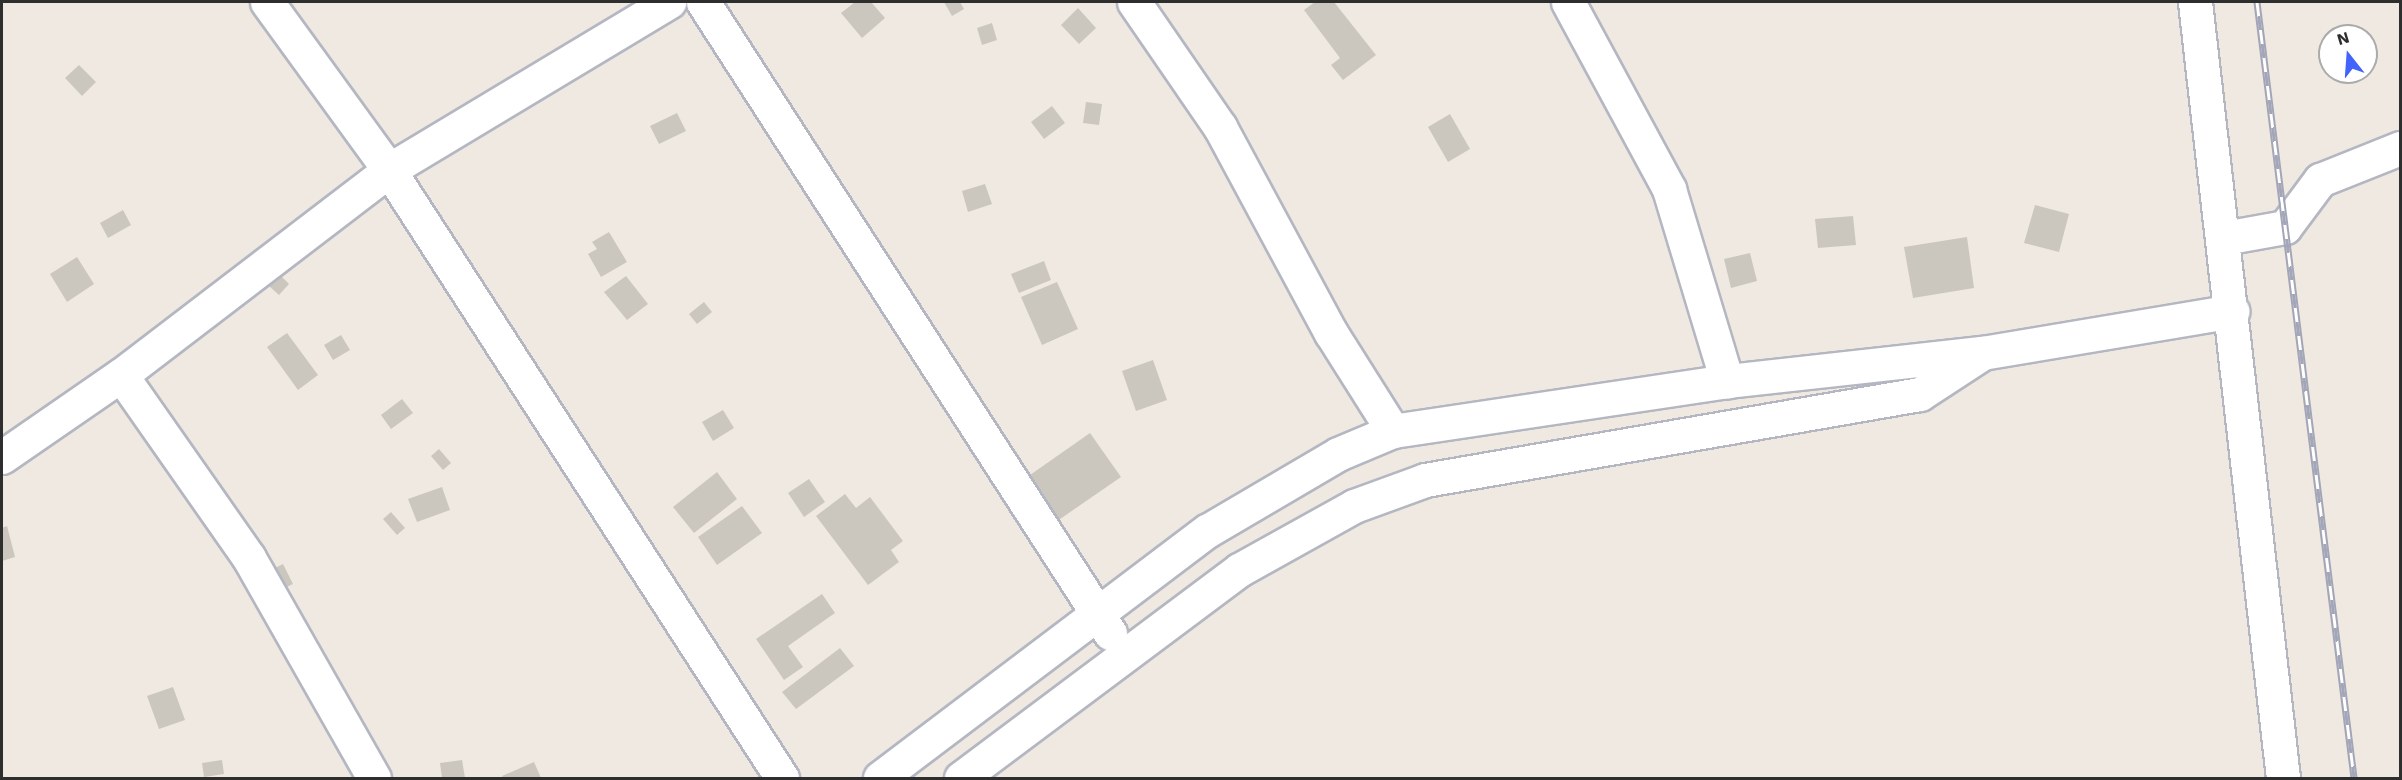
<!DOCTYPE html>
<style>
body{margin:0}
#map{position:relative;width:2402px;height:780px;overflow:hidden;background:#efe9e1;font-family:"Work Sans",sans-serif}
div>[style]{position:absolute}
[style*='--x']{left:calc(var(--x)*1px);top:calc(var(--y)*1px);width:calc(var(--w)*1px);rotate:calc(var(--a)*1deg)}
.building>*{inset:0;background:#cbc7bf}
.roads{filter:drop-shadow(2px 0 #b4b7c1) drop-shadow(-2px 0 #b4b7c1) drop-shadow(0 2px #b4b7c1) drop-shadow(0 -2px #b4b7c1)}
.minor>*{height:33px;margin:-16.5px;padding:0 16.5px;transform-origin:16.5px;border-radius:16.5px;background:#fff}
.tertiary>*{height:33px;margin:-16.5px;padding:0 16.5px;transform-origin:16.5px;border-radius:16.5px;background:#fff}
.rail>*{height:7px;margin-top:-3.5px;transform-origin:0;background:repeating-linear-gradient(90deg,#fff 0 14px,#a3a6b8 0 28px);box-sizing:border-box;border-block:2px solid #a3a6b8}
span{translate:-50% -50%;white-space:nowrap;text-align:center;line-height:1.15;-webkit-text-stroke:4.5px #fff;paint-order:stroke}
.frame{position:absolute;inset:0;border:3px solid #2e2e2e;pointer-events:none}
.north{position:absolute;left:2318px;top:24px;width:60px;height:60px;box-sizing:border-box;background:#fff;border:2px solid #ababab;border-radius:50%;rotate:343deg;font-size:16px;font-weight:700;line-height:24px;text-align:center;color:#2e2e2e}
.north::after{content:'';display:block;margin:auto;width:21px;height:27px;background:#4264fb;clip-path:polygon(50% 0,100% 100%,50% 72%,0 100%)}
</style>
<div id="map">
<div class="building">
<div style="clip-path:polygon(855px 2px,871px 2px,885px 18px,862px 38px,841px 13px)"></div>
<div style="clip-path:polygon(944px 2px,960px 2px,964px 9px,952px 16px)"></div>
<div style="clip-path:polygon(1315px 2px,1334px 2px,1376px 55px,1343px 80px,1331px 65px,1340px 58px,1304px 10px)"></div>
<div style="clip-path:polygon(1078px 8px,1096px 28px,1079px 44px,1061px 25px)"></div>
<div style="clip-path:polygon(992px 23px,997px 40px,982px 45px,977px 28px)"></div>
<div style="clip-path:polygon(79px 65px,96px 82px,82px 96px,65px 78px)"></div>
<div style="clip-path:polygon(1086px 102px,1102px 104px,1099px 125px,1083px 123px)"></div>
<div style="clip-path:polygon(1052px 106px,1065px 123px,1044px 139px,1031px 122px)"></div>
<div style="clip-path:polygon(677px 113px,686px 131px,659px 144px,650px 126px)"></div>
<div style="clip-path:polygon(1450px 114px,1470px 149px,1448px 162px,1428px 127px)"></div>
<div style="clip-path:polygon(985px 184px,992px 204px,968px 212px,962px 191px)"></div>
<div style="clip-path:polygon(2035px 205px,2069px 214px,2059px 252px,2024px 243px)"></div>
<div style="clip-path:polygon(123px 210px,131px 225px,108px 238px,100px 223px)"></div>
<div style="clip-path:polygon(1853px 216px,1856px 245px,1818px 248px,1815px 219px)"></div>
<div style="clip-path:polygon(609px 232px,627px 262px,601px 277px,588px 254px,597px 249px,592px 242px)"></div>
<div style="clip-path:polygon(1967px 237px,1974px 288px,1913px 298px,1904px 247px)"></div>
<div style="clip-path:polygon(1750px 253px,1757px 281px,1731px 288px,1724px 259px)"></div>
<div style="clip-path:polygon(77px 257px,94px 284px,67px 302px,50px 274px)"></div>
<div style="clip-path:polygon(1044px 261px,1051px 280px,1019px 293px,1011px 274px)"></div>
<div style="clip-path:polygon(280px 275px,289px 284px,279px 295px,269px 286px)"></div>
<div style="clip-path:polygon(626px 276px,648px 304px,627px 320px,604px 292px)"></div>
<div style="clip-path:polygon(1057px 282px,1078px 329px,1042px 345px,1021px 297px)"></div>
<div style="clip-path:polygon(704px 302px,712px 312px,697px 324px,689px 314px)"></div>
<div style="clip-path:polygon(287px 333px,318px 375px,298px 390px,267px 347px)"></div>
<div style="clip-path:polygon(341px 335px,350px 350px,333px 360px,324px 345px)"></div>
<div style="clip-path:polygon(1153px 360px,1167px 400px,1136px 411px,1122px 371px)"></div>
<div style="clip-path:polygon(402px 399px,413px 413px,391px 429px,381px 415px)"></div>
<div style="clip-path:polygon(723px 410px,734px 428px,713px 441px,702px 422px)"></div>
<div style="clip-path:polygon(1090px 433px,1121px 477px,1050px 526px,1020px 482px)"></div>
<div style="clip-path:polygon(439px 449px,451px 463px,443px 470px,431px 456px)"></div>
<div style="clip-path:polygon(717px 472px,737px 499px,694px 533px,673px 507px)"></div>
<div style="clip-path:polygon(809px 479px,825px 502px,804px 517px,788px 493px)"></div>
<div style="clip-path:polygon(442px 487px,450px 510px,417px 522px,408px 499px)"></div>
<div style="clip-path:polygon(845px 494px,856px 508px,870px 497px,903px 541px,891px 550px,899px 562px,868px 585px,816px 516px)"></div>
<div style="clip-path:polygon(742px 506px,762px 533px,717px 565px,698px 537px)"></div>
<div style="clip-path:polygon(391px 512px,405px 528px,397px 535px,383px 519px)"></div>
<div style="clip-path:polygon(7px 526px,15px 557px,2px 561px,2px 528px)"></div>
<div style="clip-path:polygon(283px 564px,293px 584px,274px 593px,265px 573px)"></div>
<div style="clip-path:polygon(822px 594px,835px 613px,788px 646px,803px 667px,784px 680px,756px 639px)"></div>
<div style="clip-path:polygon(840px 648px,854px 666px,796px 709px,782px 692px)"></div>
<div style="clip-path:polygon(173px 687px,185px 720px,159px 729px,147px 696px)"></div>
<div style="clip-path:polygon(222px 760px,224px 774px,204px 777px,202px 763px)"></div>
<div style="clip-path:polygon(462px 760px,465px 778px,442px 778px,440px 763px)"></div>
<div style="clip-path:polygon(534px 762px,541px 778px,503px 778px,502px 776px)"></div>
</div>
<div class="roads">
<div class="minor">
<div style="--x:267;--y:2;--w:208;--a:54"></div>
<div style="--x:389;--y:170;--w:724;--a:57.12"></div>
<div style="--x:703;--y:2;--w:751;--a:57.18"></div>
<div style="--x:1134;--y:2;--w:152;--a:55.5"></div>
<div style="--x:1220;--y:127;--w:234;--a:61.7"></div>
<div style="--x:1331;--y:333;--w:116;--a:57.7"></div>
<div style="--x:1568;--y:2;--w:213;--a:61.6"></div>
<div style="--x:1669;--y:189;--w:201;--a:73.2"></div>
<div style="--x:2224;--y:238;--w:62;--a:-10.2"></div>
<div style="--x:2285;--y:227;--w:59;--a:-53.3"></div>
<div style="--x:2320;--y:180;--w:86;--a:-21.8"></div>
<div style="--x:121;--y:375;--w:223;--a:55"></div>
<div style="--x:249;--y:558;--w:253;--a:60.4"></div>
<div style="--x:2;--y:457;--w:145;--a:-34.6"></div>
<div style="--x:121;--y:375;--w:337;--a:-37.4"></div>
<div style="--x:389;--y:170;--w:327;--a:-31"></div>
<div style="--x:880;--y:778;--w:410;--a:-37.1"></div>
<div style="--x:1207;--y:531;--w:152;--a:-30.4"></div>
<div style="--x:1338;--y:454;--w:60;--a:-22.7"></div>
<div style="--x:1393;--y:431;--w:338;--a:-8.5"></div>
<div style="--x:1727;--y:381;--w:257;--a:-6.3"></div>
<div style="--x:1982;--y:353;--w:254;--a:-9.5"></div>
<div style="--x:961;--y:778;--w:347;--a:-36.8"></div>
<div style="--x:1239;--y:570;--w:132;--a:-29.1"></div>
<div style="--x:1354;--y:506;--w:76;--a:-20.1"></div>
<div style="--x:1425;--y:480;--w:502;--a:-9.86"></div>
<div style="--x:1920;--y:394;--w:69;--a:-33.2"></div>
</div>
<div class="tertiary">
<div style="--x:2195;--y:2;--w:781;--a:83.53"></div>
</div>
</div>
<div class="rail">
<div style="--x:2257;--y:2;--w:782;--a:82.87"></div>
</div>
<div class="frame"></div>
<div class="north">N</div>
</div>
